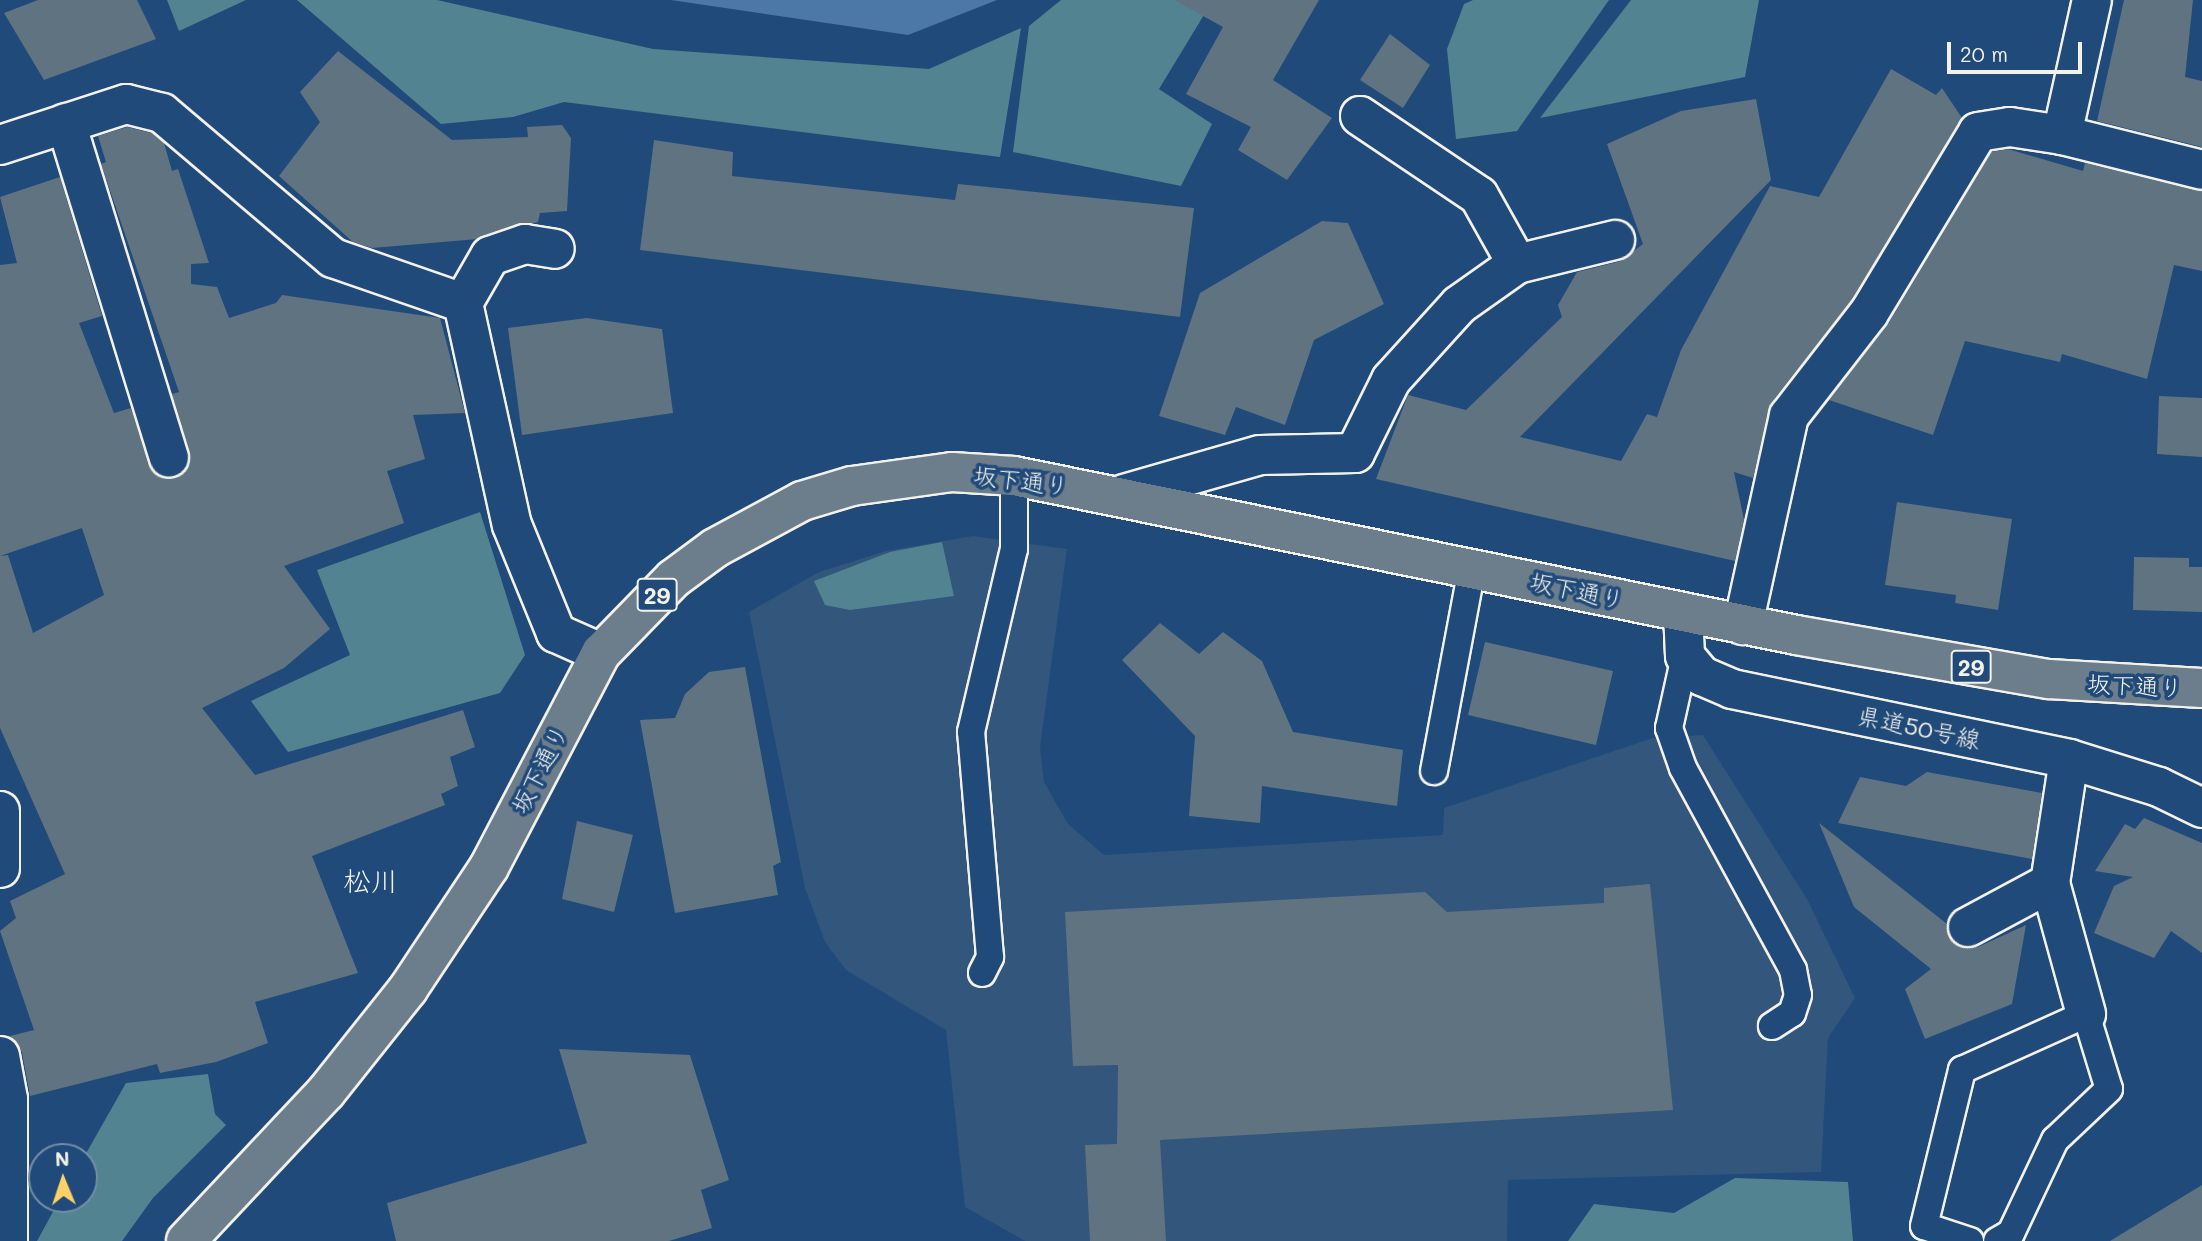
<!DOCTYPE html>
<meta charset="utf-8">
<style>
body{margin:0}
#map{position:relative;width:2202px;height:1241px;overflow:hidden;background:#1f4a7a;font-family:Mali,"Klee One",sans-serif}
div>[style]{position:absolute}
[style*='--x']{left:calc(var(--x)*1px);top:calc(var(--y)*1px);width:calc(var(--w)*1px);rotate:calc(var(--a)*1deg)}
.built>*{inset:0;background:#32567c}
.green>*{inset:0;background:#518490}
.water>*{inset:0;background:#4b78a6}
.building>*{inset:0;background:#607381}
.roads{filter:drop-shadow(2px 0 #f4f1e8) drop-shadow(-2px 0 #f4f1e8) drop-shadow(0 2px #f4f1e8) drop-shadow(0 -2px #f4f1e8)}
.lane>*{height:26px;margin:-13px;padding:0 13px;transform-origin:13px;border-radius:13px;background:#1f4a7a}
.street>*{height:38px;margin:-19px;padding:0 19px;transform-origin:19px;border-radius:19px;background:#1f4a7a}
.secondary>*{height:38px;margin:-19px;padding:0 19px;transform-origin:19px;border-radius:19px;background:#1f4a7a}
.primary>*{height:38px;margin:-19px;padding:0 19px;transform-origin:19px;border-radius:19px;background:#6c7d8c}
span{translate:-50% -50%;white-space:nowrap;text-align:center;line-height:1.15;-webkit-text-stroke:7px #1f4a7a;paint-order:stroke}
.shield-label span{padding:2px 5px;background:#1f4a7a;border:2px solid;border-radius:5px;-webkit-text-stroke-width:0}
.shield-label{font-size:23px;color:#f4f1e8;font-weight:700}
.street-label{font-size:24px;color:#f4f1e8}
.quarter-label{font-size:28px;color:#f4f1e8}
.north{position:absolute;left:28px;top:1143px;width:70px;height:70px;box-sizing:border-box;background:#1f4a7a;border:2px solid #748da6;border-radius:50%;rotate:358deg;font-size:19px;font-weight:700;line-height:28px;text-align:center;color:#f4f1e8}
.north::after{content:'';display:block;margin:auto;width:24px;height:32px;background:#ffd166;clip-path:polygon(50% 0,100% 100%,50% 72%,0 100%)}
.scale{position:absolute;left:1947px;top:42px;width:135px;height:32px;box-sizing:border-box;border:4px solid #f4f1e8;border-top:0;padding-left:9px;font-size:21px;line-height:24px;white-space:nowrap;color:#f4f1e8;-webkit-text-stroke:5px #1f4a7a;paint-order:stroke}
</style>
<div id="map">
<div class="built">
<div style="clip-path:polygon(973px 536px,1067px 549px,1040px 747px,1044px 782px,1068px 824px,1104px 855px,1443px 835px,1444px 808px,1653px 738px,1703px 735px,1807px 899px,1855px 998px,1828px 1038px,1821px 1172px,1508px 1180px,1507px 1241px,1025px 1241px,965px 1207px,946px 1030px,846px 970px,825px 942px,805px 888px,749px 612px,819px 572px,886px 551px)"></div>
</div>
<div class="green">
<div style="clip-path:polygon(167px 0,246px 0,179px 31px)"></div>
<div style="clip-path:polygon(297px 0,437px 0,653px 49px,929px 69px,1021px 28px,1000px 157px,564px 102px,513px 117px,441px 124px)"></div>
<div style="clip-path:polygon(1061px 0,1213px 0,1159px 89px,1212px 124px,1181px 186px,1013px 152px,1029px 26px)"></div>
<div style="clip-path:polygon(1473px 0,1609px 0,1517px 131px,1456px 139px,1447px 49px,1464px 4px)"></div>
<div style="clip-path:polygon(1631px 0,1759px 0,1745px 77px,1540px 118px)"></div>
<div style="clip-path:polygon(480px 512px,525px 655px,500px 693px,288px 752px,251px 701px,350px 655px,317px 570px)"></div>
<div style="clip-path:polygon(942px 542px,954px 596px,850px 610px,825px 605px,814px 581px,890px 552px)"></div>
<div style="clip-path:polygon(208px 1074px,215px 1114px,226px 1125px,153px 1198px,122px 1241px,37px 1241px,60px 1199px,84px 1199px,84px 1157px,126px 1083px)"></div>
<div style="clip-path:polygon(1735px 1178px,1848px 1182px,1853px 1241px,1568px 1241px,1594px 1204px,1674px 1213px)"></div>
</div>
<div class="water">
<div style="clip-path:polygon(671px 0,997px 0,908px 35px)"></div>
</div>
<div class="building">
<div style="clip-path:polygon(38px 0,137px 0,156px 39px,44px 80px,4px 13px)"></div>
<div style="clip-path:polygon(1174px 0,1319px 0,1273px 80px,1332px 118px,1287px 180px,1238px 150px,1251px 127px,1186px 94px,1223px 27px)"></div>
<div style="clip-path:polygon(2124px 0,2193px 0,2185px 77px,2202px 81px,2202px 147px,2097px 121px)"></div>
<div style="clip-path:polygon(1390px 34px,1430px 65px,1403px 108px,1360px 80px)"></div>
<div style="clip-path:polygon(338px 51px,452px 140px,528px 137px,527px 127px,562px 125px,571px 138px,567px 211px,540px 213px,538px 222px,478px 239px,372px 248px,353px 242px,279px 176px,320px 122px,300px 92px)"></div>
<div style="clip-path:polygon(1891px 69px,1936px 95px,1942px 88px,1962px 118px,1851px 301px,1771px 403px,1753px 478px,1734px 472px,1744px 520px,1735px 561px,1376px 479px,1408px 395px,1466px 410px,1562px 317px,1558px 305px,1577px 272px,1621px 261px,1643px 244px,1607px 144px,1681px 111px,1756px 99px,1771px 180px,1520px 437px,1621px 461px,1647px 414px,1657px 417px,1681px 350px,1770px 186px,1819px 197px)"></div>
<div style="clip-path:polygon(127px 127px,152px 133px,164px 143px,172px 171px,178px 169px,209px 263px,191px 264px,191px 284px,217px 287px,229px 318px,276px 303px,282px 295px,440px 318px,465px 413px,413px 415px,425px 459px,387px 471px,404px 523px,284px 566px,330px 629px,284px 668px,202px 708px,255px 775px,463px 710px,475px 747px,450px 757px,458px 786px,441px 794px,445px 805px,312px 856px,358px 973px,255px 1002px,268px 1043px,216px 1062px,160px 1073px,157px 1064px,30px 1096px,22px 1052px,10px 1036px,34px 1030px,0 931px,16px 918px,10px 901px,65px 874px,0 728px,0 556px,8px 555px,33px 633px,104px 595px,82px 528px,0 556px,0 265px,17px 263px,0 197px,60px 177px,102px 316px,79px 323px,114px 413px,131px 408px,154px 472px,176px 478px,190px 461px,172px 394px,179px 392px,101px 164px,106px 162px,98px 136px)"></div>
<div style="clip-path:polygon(654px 140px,733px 152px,732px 176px,955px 200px,958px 184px,1194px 208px,1180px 317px,640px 250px)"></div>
<div style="clip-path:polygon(2008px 149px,2083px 171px,2085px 163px,2202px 191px,2202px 271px,2174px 265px,2147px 379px,2062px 354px,2060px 362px,1965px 341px,1933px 435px,1829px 400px,1888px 324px,1991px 152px)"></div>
<div style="clip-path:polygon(1322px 221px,1348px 223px,1384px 304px,1314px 340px,1285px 425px,1236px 407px,1225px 435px,1159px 416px,1200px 293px)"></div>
<div style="clip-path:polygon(587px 318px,662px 329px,673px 413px,522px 435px,508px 328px)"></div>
<div style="clip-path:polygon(2159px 396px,2202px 398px,2202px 457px,2157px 454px)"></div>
<div style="clip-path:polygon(1897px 502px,2012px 519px,1998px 610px,1955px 603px,1956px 595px,1885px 585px)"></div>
<div style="clip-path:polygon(2134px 557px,2189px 558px,2189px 567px,2202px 567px,2202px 612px,2133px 610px)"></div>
<div style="clip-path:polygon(1160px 623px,1199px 654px,1223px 632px,1262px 661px,1293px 732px,1403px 750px,1397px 806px,1262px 786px,1260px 823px,1189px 816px,1195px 736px,1122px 660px)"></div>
<div style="clip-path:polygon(1485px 642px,1613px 671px,1596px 745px,1468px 715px)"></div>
<div style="clip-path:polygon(745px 667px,781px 862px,773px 866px,778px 895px,675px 913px,640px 720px,675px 718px,685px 694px,709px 672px)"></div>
<div style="clip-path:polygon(1927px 772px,2042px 793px,2032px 859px,1838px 823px,1860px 777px,1906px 786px)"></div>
<div style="clip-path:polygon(2144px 818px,2202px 843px,2202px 953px,2171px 931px,2154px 958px,2094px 933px,2114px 886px,2133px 877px,2095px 871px,2125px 824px,2135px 829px)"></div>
<div style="clip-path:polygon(577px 821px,633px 835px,614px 912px,562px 899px)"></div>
<div style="clip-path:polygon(1819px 823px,1947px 924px,1957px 946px,1978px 947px,2026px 925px,2012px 1004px,1925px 1039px,1905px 989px,1931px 969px,1854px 907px)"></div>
<div style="clip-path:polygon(1650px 884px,1673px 1110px,1160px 1140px,1166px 1241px,1090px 1241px,1085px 1145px,1117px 1144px,1118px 1065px,1073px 1066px,1065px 912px,1425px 892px,1447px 912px,1604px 903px,1604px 888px)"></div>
<div style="clip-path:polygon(559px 1049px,690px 1055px,729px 1180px,701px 1190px,712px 1228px,669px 1241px,396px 1241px,387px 1203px,587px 1143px)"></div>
<div style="clip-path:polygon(2202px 1185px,2202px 1241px,2110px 1241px)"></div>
</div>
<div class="roads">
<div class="lane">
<div style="--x:1685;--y:656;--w:74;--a:102.5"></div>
<div style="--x:1669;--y:728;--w:42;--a:70.7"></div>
<div style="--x:1683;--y:768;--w:230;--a:61.4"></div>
<div style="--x:1793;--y:970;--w:25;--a:79"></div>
<div style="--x:1798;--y:995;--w:19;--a:108"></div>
<div style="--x:1792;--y:1013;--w:24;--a:147"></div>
<div style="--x:1434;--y:771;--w:208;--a:-79.4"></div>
<div style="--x:982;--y:973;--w:18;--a:-63"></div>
<div style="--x:990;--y:957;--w:226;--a:-94.8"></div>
<div style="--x:971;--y:732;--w:188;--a:-76.8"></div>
<div style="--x:1014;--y:549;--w:73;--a:-90"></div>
<div style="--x:1970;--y:1241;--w:48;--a:-161.9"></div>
<div style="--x:1924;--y:1226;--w:161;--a:-76.3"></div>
<div style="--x:1962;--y:1070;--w:136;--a:-24.3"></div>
<div style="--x:2086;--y:1014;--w:78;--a:73"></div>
<div style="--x:2109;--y:1089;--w:74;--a:136.6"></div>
<div style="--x:2055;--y:1140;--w:103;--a:115.3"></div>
<div style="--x:2011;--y:1233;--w:16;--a:150"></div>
</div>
<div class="street">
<div style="--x:1360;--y:116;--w:143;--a:33.9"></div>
<div style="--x:1479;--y:196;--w:78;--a:60.8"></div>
<div style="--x:66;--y:123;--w:350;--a:72.9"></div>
<div style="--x:2062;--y:135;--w:138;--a:-77.5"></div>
<div style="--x:0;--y:145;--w:133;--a:-18"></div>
<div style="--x:126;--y:104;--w:37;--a:14"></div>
<div style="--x:162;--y:113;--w:224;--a:40.3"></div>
<div style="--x:333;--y:258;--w:138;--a:19.1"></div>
<div style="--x:463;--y:303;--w:227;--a:77.6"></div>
<div style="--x:512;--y:525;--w:117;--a:67.8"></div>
<div style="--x:556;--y:633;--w:49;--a:24"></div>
<div style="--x:463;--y:303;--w:54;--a:-60.1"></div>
<div style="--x:490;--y:256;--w:37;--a:-19"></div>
<div style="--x:525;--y:244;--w:30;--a:9"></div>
<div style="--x:1124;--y:494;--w:141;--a:-16"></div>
<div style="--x:1260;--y:455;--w:95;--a:-1.2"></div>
<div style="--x:1355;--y:453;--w:81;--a:-63.7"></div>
<div style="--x:1391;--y:380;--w:101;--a:-47.8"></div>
<div style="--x:1459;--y:305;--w:71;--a:-35.3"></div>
<div style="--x:1517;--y:264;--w:101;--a:-13.8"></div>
<div style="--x:1743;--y:625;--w:214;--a:-77.6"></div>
<div style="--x:1789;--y:416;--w:130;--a:-52.2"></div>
<div style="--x:1869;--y:313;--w:211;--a:-58.9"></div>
<div style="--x:1978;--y:132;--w:32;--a:-9"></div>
<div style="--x:2010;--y:127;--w:53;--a:8.7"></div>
<div style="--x:2062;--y:135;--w:144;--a:14"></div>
<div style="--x:2069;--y:759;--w:125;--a:98.7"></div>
<div style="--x:2050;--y:883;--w:136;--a:74.6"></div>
<div style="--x:0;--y:811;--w:57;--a:90"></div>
<div style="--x:1968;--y:927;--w:93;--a:-28.2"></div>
<div style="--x:0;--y:1056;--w:44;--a:79.5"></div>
<div style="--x:8;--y:1099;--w:142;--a:90"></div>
</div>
<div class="secondary">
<div style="--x:1683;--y:612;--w:44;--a:87.4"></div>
<div style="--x:1685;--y:656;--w:26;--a:50"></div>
<div style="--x:1702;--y:676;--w:33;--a:23"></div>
<div style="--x:1732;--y:689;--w:344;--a:11.7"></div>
<div style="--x:2069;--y:759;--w:94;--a:17.3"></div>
<div style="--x:2159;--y:787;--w:48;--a:26"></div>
</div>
<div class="primary">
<div style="--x:186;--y:1241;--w:204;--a:-46.8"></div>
<div style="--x:326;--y:1092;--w:132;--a:-51.5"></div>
<div style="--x:408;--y:989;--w:146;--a:-56.4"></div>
<div style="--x:489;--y:867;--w:242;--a:-62.4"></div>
<div style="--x:601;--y:653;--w:103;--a:-45.8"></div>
<div style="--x:673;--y:579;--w:52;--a:-36.4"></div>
<div style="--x:715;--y:548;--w:99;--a:-28.4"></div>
<div style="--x:802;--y:501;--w:52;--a:-16.7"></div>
<div style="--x:852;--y:486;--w:101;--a:-8"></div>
<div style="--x:952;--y:472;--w:62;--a:3.7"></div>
<div style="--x:1014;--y:476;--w:798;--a:11.49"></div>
<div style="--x:1796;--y:635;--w:257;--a:9.9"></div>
<div style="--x:2049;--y:679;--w:153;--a:3.4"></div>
</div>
</div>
<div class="shield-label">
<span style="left:657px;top:595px">29</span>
<span style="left:1971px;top:667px">29</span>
</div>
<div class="street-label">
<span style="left:1021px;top:480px;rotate:7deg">坂下通り</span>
<span style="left:1577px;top:590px;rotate:12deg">坂下通り</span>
<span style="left:2135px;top:685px;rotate:3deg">坂下通り</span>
<span style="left:1919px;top:727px;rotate:12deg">県道50号線</span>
<span style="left:539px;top:769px;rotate:-63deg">坂下通り</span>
</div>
<div class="quarter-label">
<span style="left:371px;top:880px">松川</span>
</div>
<div class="north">N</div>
<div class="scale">20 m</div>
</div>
